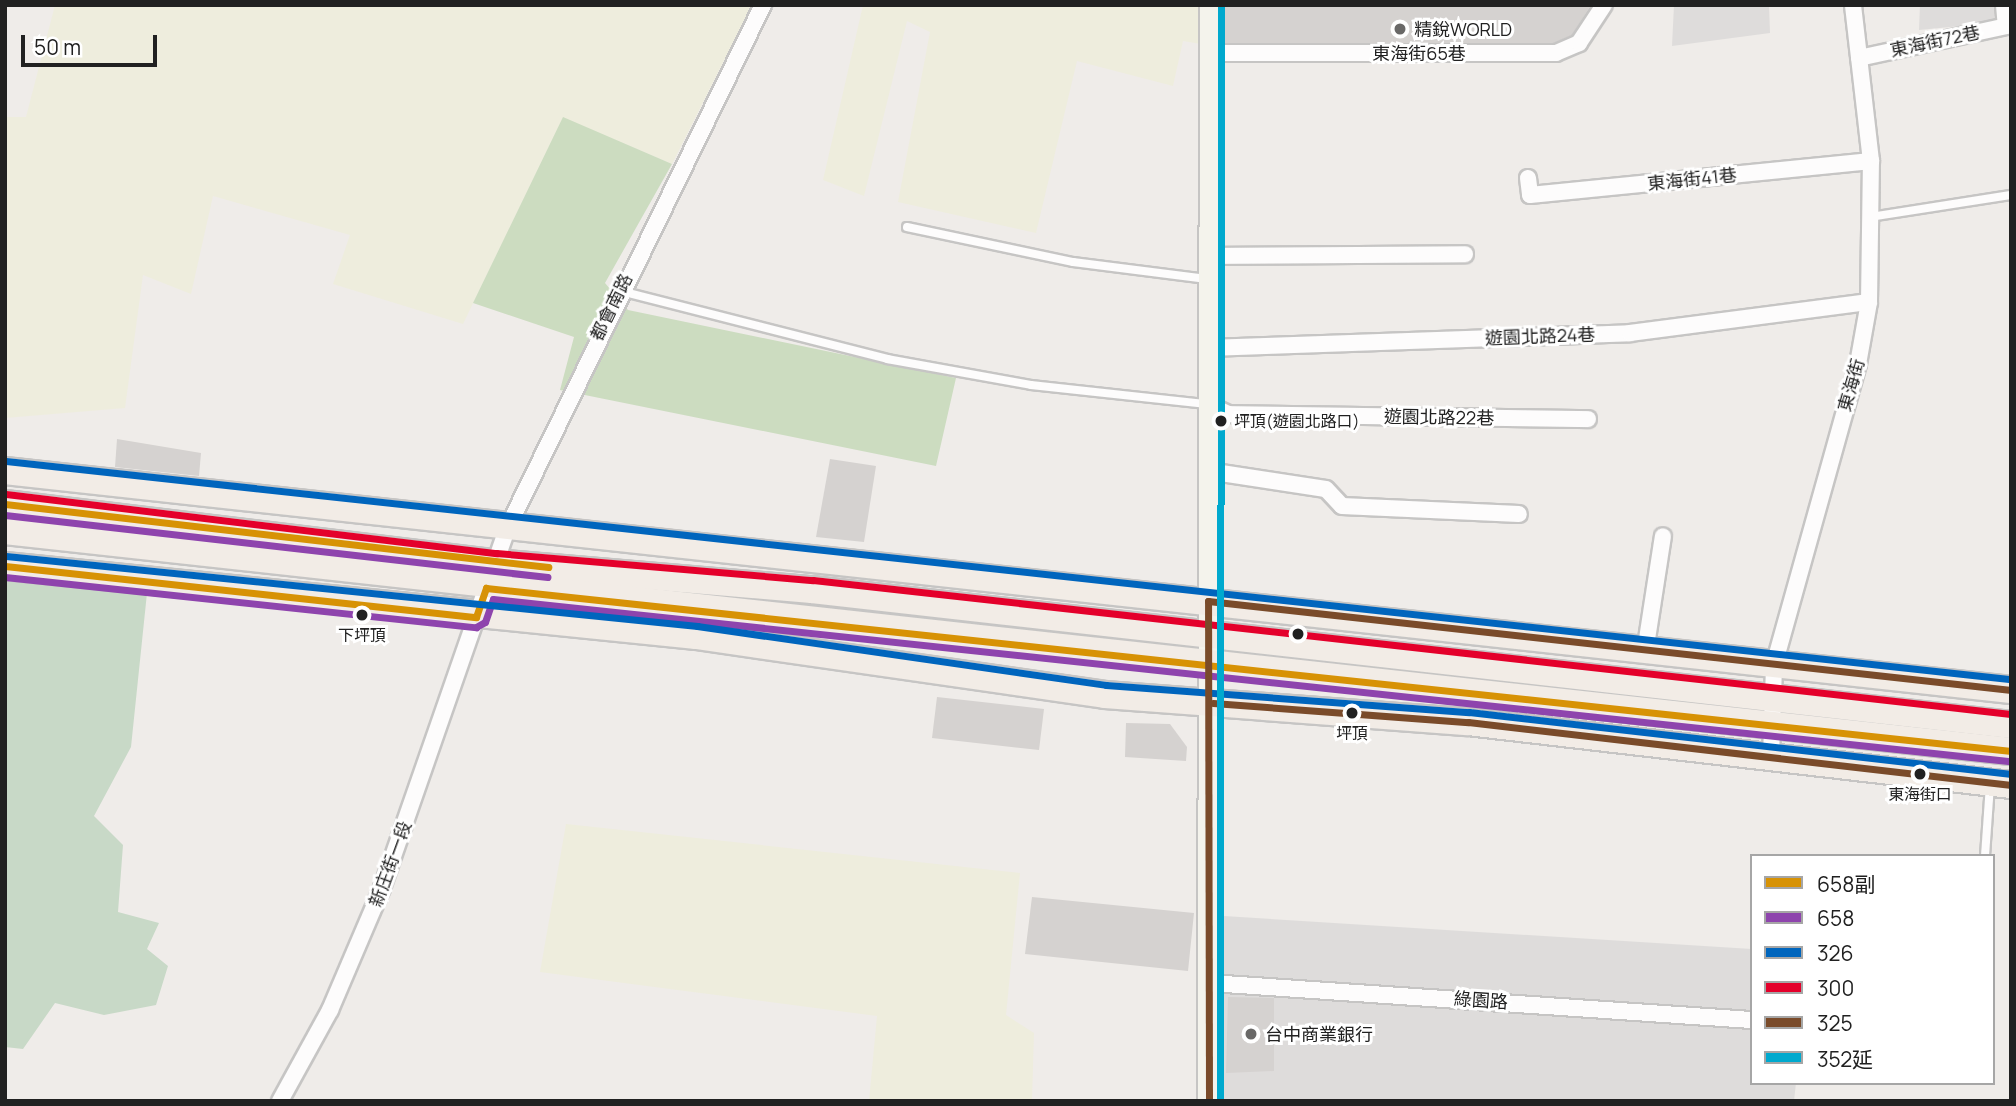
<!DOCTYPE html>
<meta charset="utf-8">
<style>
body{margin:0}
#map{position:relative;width:2016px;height:1106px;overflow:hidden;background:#efece9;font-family:Manrope,"Noto Sans TC",sans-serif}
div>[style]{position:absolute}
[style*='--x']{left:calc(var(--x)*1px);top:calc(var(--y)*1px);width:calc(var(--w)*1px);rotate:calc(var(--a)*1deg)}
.residential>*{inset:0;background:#dedcdb}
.farmland>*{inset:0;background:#eeeddd}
.forest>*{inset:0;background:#ccdcc0}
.cemetery>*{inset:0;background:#c8d9c7}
.building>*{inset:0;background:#d5d2d0}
.roads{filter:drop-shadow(2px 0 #c6c5c4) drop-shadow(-2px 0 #c6c5c4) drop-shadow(0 2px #c6c5c4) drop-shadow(0 -2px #c6c5c4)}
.lane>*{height:8px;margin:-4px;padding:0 4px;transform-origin:4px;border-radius:4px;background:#fdfcfc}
.street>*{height:16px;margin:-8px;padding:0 8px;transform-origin:8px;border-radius:8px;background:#fdfcfc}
.secondary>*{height:23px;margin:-11.5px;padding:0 11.5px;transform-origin:11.5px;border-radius:11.5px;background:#f4f3ec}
.primary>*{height:26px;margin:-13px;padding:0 13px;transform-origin:13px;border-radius:13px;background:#f2ece6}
.bus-1>*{height:7px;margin:-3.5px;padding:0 3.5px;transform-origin:3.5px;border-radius:3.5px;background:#d79205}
.bus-2>*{height:7px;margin:-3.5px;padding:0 3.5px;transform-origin:3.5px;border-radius:3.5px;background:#8e44ad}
.bus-3>*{height:7px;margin:-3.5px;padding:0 3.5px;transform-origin:3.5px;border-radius:3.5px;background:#0065bd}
.bus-4>*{height:7px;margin:-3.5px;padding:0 3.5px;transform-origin:3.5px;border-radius:3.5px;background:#e4002b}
.bus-5>*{height:7px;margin:-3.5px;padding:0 3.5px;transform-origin:3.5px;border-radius:3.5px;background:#7a4b2a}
.bus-6>*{height:7px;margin:-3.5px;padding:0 3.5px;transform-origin:3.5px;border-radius:3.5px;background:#00a9ce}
.dots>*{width:19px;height:19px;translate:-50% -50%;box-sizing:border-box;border:4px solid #fff;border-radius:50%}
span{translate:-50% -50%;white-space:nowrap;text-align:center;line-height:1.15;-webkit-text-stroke:6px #fff;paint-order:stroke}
.bus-label{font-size:16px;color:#212121}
.left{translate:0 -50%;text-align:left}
.poi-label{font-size:18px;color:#212121}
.street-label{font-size:18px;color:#212121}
.frame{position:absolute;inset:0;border:7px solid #212121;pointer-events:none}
.legend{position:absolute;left:1750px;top:854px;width:245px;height:231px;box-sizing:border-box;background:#fff;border:2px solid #a6a6a6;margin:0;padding:9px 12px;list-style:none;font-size:21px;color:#212121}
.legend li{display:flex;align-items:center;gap:14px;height:35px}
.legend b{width:35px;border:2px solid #a6a6a6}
.scale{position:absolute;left:21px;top:35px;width:136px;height:32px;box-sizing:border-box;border:4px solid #212121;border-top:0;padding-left:9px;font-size:21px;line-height:24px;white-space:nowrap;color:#212121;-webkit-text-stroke:5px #fff;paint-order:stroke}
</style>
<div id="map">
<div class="residential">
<div style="clip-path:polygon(1674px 5px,1769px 5px,1770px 33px,1672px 46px)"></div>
<div style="clip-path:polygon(1920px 5px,2011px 5px,2011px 21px,1919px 30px)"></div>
<div style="clip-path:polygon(1224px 916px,1752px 949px,1752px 1083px,1796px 1083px,1794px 1101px,1224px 1101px)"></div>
</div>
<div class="farmland">
<div style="clip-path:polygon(55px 5px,752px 5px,672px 164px,563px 118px,463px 324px,333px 284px,350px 235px,213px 196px,191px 294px,143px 275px,125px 408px,5px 418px,5px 117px,26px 117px)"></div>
<div style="clip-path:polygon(863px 5px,1214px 5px,1213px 46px,1183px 41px,1173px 86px,1077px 61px,1036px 233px,898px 202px,930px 32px,907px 21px,864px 196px,823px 180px)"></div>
<div style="clip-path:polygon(566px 824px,1020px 873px,1006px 1015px,1034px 1033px,1032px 1101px,869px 1101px,877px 1016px,540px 972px)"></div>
</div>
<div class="forest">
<div style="clip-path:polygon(563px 117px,672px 164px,605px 283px,628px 310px,956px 378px,936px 466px,560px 390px,574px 337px,473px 303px)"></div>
</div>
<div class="cemetery">
<div style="clip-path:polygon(5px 579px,147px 593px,131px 747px,94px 816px,123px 845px,118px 912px,159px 923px,147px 949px,168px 966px,156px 1005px,104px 1015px,55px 1003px,23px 1049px,5px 1047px)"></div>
</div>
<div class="building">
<div style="clip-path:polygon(1225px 5px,1591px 5px,1572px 35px,1554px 43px,1225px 43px)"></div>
<div style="clip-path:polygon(117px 439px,201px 453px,199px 476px,115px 467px)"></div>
<div style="clip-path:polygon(830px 459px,876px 466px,864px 542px,816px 537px)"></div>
<div style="clip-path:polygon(937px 697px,1044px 709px,1039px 750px,932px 738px)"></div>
<div style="clip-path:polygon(1126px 723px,1170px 724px,1187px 747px,1186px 761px,1125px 757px)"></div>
<div style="clip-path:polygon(1032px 897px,1194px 913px,1188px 971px,1025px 954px)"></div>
<div style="clip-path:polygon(1228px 997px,1274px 998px,1274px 1071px,1226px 1073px)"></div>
</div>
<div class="roads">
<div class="lane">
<div style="--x:1870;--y:217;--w:143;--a:-8.9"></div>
<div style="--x:907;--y:227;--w:170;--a:11.9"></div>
<div style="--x:1073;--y:262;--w:135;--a:7.2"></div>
<div style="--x:621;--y:291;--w:275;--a:14.3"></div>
<div style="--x:887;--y:359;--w:146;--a:10.2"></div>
<div style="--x:1031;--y:385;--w:177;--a:6.2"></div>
<div style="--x:1985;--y:856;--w:71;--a:-86"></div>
</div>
<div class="street">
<div style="--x:2004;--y:5;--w:21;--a:85"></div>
<div style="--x:1211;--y:53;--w:345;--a:0"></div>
<div style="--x:1556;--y:53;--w:25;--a:-23"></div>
<div style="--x:1579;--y:43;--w:45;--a:-56.7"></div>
<div style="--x:1859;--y:58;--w:156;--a:-12.2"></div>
<div style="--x:1528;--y:178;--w:17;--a:83"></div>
<div style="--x:1530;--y:195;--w:343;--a:-5.7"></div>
<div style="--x:1210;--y:256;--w:255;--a:-0.4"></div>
<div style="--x:1209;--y:348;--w:421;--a:-2"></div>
<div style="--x:1630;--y:333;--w:241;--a:-7.4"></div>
<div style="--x:1207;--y:404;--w:23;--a:25"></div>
<div style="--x:1228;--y:414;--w:360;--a:0.8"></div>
<div style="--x:1208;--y:471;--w:119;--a:8.7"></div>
<div style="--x:1326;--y:489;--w:23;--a:47"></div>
<div style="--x:1342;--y:506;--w:177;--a:2.6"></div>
<div style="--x:1645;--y:652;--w:117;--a:-81.2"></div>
<div style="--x:1771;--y:757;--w:92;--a:-88.1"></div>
<div style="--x:1774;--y:665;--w:313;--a:-74.4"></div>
<div style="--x:1858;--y:364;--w:63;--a:-79.9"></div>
<div style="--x:1869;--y:302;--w:141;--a:-89.2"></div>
<div style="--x:1871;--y:161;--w:157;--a:-96.6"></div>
<div style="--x:1210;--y:983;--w:543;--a:3.91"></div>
<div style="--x:280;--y:1101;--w:104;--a:-61.2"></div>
<div style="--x:330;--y:1010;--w:133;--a:-66.9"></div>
<div style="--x:382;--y:888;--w:380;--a:-70.8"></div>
<div style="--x:507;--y:529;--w:583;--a:-63.96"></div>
</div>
<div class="secondary">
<div style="--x:1209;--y:1101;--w:1096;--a:-89.9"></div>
</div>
<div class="primary">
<div style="--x:5;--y:471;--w:2018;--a:6.23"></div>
<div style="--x:5;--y:504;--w:494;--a:6.9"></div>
<div style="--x:495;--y:563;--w:318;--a:4.9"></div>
<div style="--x:812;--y:590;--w:1207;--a:6.42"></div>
<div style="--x:5;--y:531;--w:2018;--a:6.26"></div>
<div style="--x:5;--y:566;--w:695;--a:5.78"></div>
<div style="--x:696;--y:636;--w:413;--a:8.2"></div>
<div style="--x:1105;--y:695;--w:364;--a:4.3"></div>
<div style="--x:1468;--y:722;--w:547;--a:6.62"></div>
</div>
</div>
<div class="bus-1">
<div style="--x:5;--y:504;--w:547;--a:6.62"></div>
<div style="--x:5;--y:566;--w:474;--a:6.2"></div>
<div style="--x:476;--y:617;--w:31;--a:-71"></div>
<div style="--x:486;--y:588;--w:1534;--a:6.1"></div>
</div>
<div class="bus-2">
<div style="--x:5;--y:515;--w:546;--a:6.53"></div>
<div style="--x:5;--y:577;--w:474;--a:6.1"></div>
<div style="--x:476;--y:627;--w:10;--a:-29"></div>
<div style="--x:485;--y:622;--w:24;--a:-71"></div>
<div style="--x:493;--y:599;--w:1526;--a:6.1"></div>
</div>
<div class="bus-3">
<div style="--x:6;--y:461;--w:2017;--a:6.21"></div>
<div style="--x:6;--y:556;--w:695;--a:5.78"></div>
<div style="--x:697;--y:626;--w:413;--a:8.2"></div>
<div style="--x:1106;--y:685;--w:364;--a:4.3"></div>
<div style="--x:1469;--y:712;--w:546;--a:6.53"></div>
</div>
<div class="bus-4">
<div style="--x:6;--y:494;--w:494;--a:6.9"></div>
<div style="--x:496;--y:553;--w:318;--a:4.9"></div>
<div style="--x:813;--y:580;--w:1205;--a:6.38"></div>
</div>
<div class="bus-5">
<div style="--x:1213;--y:703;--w:256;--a:4.3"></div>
<div style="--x:1468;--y:722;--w:547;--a:6.62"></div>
<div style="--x:1209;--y:1101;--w:500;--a:-90.11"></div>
<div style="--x:1208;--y:601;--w:808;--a:6.32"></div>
</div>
<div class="bus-6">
<div style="--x:1220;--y:1101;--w:1096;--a:-89.95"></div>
</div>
<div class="dots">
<div style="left:1400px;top:29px;background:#696867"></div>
<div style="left:1221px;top:421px;background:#212121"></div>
<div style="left:362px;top:615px;background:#212121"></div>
<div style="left:1298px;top:634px;background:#212121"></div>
<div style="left:1352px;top:713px;background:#212121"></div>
<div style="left:1920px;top:774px;background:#212121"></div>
<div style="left:1251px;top:1034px;background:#696867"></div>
</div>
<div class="bus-label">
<span class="left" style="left:1234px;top:421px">坪頂(遊園北路口)</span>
<span style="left:362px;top:635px">下坪頂</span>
<span style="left:1352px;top:733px">坪頂</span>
<span style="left:1920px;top:794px">東海街口</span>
</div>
<div class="poi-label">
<span class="left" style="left:1414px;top:29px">精銳WORLD</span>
<span class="left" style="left:1265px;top:1034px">台中商業銀行</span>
</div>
<div class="street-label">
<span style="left:1935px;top:41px;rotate:-12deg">東海街72巷</span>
<span style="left:1419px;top:53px">東海街65巷</span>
<span style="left:1692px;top:179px;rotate:-6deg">東海街41巷</span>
<span style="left:611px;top:307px;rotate:-64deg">都會南路</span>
<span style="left:1540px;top:336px;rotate:-2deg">遊園北路24巷</span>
<span style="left:1851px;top:385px;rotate:-74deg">東海街</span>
<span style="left:1439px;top:417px;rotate:1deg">遊園北路22巷</span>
<span style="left:390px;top:864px;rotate:-70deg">新庄街一段</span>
<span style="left:1481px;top:1000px;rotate:4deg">綠園路</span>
</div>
<div class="frame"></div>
<ul class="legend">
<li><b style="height:9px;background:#d79205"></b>658副</li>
<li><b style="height:9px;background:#8e44ad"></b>658</li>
<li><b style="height:9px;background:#0065bd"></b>326</li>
<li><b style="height:9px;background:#e4002b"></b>300</li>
<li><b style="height:9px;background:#7a4b2a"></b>325</li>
<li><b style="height:9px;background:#00a9ce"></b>352延</li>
</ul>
<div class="scale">50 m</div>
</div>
